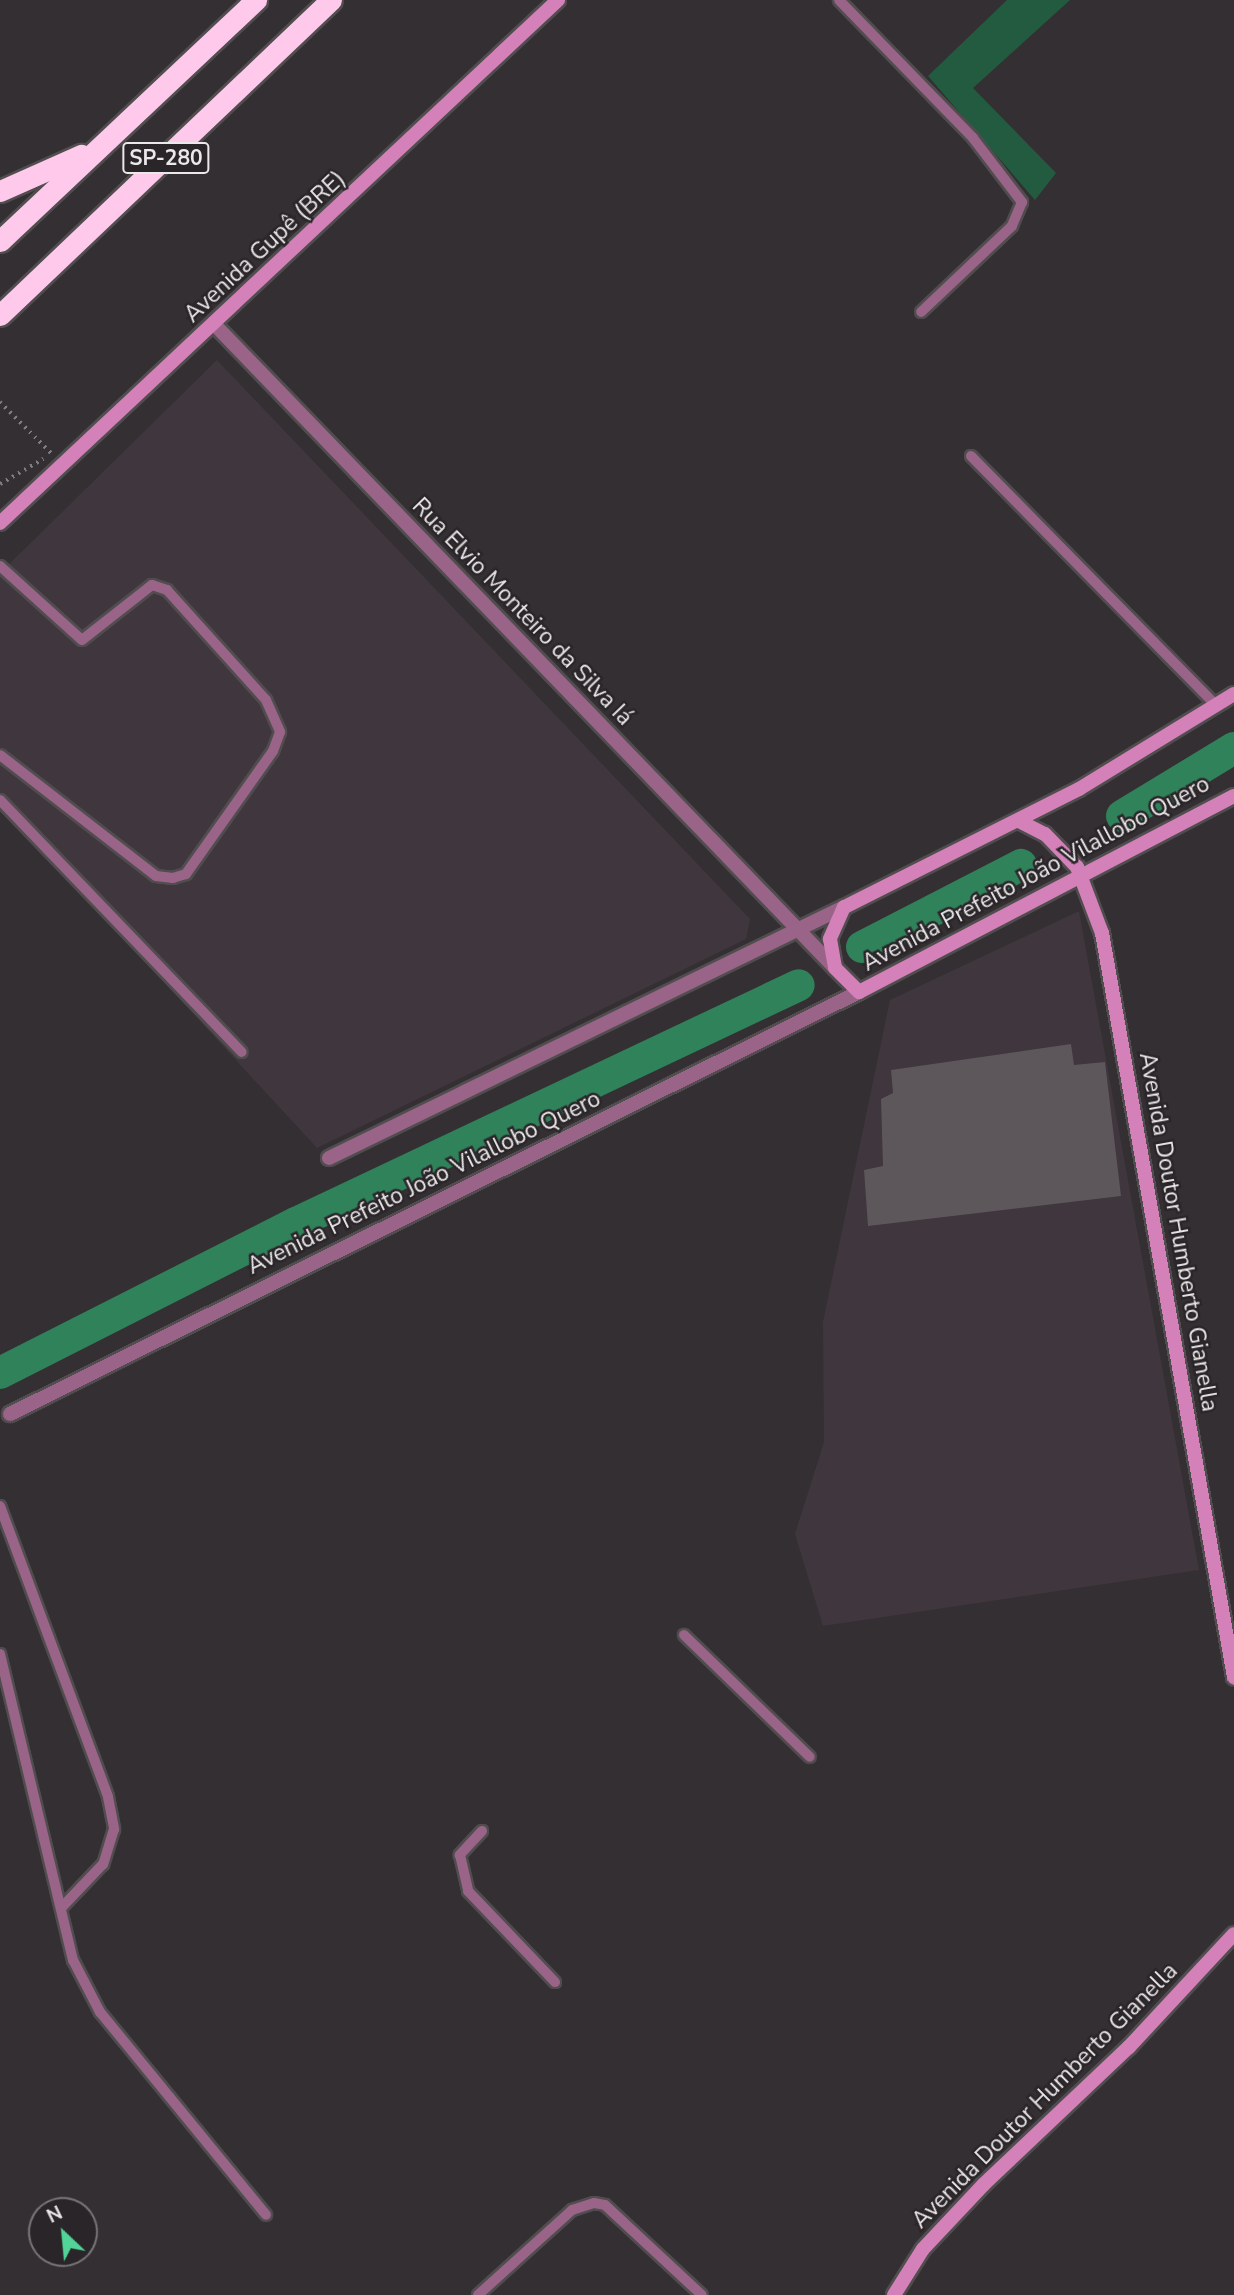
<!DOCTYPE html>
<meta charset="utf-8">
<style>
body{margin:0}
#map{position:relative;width:1234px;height:2295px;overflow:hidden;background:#342f32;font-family:"Nunito Sans",sans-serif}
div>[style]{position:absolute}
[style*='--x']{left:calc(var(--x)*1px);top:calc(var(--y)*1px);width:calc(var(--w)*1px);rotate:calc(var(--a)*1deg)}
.built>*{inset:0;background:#40363d}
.green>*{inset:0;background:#235b41}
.river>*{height:32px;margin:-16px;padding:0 16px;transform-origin:16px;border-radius:16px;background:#30825b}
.building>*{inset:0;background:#5d575b}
.path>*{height:3.5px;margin-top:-1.75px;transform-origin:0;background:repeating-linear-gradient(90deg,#817d7f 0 2px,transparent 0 7px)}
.roads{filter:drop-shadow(2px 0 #514d4f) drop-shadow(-2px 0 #514d4f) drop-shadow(0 2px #514d4f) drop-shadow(0 -2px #514d4f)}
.service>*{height:10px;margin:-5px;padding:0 5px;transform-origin:5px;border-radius:5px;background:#996487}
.minor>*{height:14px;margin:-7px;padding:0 7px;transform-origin:7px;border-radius:7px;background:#996487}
.secondary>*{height:14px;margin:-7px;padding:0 7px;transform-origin:7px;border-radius:7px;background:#d480b9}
.motorway>*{height:21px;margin:-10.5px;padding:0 10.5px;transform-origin:10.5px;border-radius:10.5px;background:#fec9eb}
span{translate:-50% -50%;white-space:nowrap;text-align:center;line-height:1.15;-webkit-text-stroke:5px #2a2528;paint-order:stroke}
.shield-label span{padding:2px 5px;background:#2a2528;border:2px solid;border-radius:5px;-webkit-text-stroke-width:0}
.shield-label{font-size:21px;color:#ebe8ea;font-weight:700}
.street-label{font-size:23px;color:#ebe8ea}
.north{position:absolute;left:28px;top:2197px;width:70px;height:70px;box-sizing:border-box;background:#2a2528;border:2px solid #777376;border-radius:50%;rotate:334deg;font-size:19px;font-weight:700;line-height:28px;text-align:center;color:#ebe8ea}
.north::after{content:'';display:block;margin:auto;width:24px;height:32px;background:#52d397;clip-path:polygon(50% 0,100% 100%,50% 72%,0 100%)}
</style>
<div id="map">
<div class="built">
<div style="clip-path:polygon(217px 360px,750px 919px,746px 939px,317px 1148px,0 805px,0 573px)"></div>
<div style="clip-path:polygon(1079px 911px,1199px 1570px,823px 1626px,795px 1534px,824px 1442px,823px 1322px,890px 1000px)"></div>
</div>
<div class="green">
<div style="clip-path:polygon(1007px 0,1070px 0,973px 88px,1056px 173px,1035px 200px,928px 76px)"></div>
</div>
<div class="river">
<div style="--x:1122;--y:816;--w:131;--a:-31.3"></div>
<div style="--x:862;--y:947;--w:179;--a:-27.3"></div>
<div style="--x:0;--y:1373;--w:332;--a:-26.9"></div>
<div style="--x:296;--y:1223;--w:556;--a:-25.32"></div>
</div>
<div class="building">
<div style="clip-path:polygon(1071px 1044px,1074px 1065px,1105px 1062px,1121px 1196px,868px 1226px,864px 1170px,883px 1166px,881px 1099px,893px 1093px,891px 1070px)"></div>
</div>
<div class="path">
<div style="--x:0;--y:402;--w:74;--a:45"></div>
<div style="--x:0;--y:484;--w:50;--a:-30.2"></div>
</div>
<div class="roads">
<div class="service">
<div style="--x:839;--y:0;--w:192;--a:45.8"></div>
<div style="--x:973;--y:138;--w:81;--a:52.6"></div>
<div style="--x:1022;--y:202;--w:26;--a:113"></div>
<div style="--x:1012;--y:226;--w:125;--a:136.6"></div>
<div style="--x:971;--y:456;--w:351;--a:45.5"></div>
<div style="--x:0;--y:566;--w:110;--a:42.1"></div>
<div style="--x:82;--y:640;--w:89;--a:-38.2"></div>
<div style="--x:152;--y:585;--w:16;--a:18"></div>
<div style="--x:167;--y:590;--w:148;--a:48"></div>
<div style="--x:266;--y:700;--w:35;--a:66"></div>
<div style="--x:280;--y:732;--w:20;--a:110"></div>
<div style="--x:273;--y:751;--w:151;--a:125.3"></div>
<div style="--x:186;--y:874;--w:14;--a:163"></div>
<div style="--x:173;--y:878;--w:17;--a:-173"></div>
<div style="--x:156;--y:876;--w:197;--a:-142.2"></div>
<div style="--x:0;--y:800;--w:349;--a:46.2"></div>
<div style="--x:0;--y:1506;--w:310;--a:69.6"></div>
<div style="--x:108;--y:1797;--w:33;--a:79"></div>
<div style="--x:114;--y:1829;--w:37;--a:107"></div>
<div style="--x:103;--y:1864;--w:59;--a:133.6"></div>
<div style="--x:684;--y:1635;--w:175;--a:44.1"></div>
<div style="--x:0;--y:1654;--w:315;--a:76.6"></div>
<div style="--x:73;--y:1960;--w:59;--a:62.6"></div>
<div style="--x:100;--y:2012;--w:262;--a:50.7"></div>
<div style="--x:482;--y:1831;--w:33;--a:133"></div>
<div style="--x:460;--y:1855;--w:37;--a:77"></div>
<div style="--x:468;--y:1891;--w:126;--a:46.3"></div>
<div style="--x:478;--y:2295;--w:127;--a:-42.1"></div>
<div style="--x:572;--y:2210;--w:23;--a:-18"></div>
<div style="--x:594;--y:2203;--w:11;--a:10"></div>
<div style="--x:605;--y:2205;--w:132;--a:42.9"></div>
</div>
<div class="minor">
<div style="--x:215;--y:325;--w:893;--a:46.04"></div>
<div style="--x:329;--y:1158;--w:573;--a:-25.98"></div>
<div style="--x:10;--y:1414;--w:948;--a:-26.43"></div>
</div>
<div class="secondary">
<div style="--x:0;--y:523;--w:765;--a:-43.15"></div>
<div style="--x:1234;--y:694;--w:182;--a:148.5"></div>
<div style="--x:1079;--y:789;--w:263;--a:153.3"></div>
<div style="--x:844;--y:907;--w:35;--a:114"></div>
<div style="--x:830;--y:939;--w:29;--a:80"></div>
<div style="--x:835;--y:968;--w:34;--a:45"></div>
<div style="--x:859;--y:992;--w:423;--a:-27.6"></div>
<div style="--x:1019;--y:821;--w:29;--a:27"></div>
<div style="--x:1045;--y:834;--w:46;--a:45.9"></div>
<div style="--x:1077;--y:867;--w:71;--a:69.3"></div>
<div style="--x:1102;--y:933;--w:756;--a:79.94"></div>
<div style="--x:894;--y:2295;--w:54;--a:-57.8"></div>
<div style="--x:923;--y:2249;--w:89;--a:-46.8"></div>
<div style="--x:984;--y:2184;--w:199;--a:-43.4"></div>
<div style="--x:1129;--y:2047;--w:154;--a:-47.1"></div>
</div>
<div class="motorway">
<div style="--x:0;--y:191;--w:89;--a:-24"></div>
<div style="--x:0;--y:241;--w:352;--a:-43.3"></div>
<div style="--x:0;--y:315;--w:457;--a:-43.6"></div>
</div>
</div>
<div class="shield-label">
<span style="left:166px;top:158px">SP-280</span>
</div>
<div class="street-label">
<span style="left:265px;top:247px;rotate:-43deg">Avenida Gupê (BRE)</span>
<span style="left:522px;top:612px;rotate:46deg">Rua Elvio Monteiro da Silva Iá</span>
<span style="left:1036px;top:874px;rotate:-28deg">Avenida Prefeito João Vilallobo Quero</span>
<span style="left:424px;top:1183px;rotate:-26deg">Avenida Prefeito João Vilallobo Quero</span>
<span style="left:1178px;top:1232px;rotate:80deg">Avenida Doutor Humberto Gianella</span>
<span style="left:1045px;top:2096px;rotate:-45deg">Avenida Doutor Humberto Gianella</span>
</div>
<div class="north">N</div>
</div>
